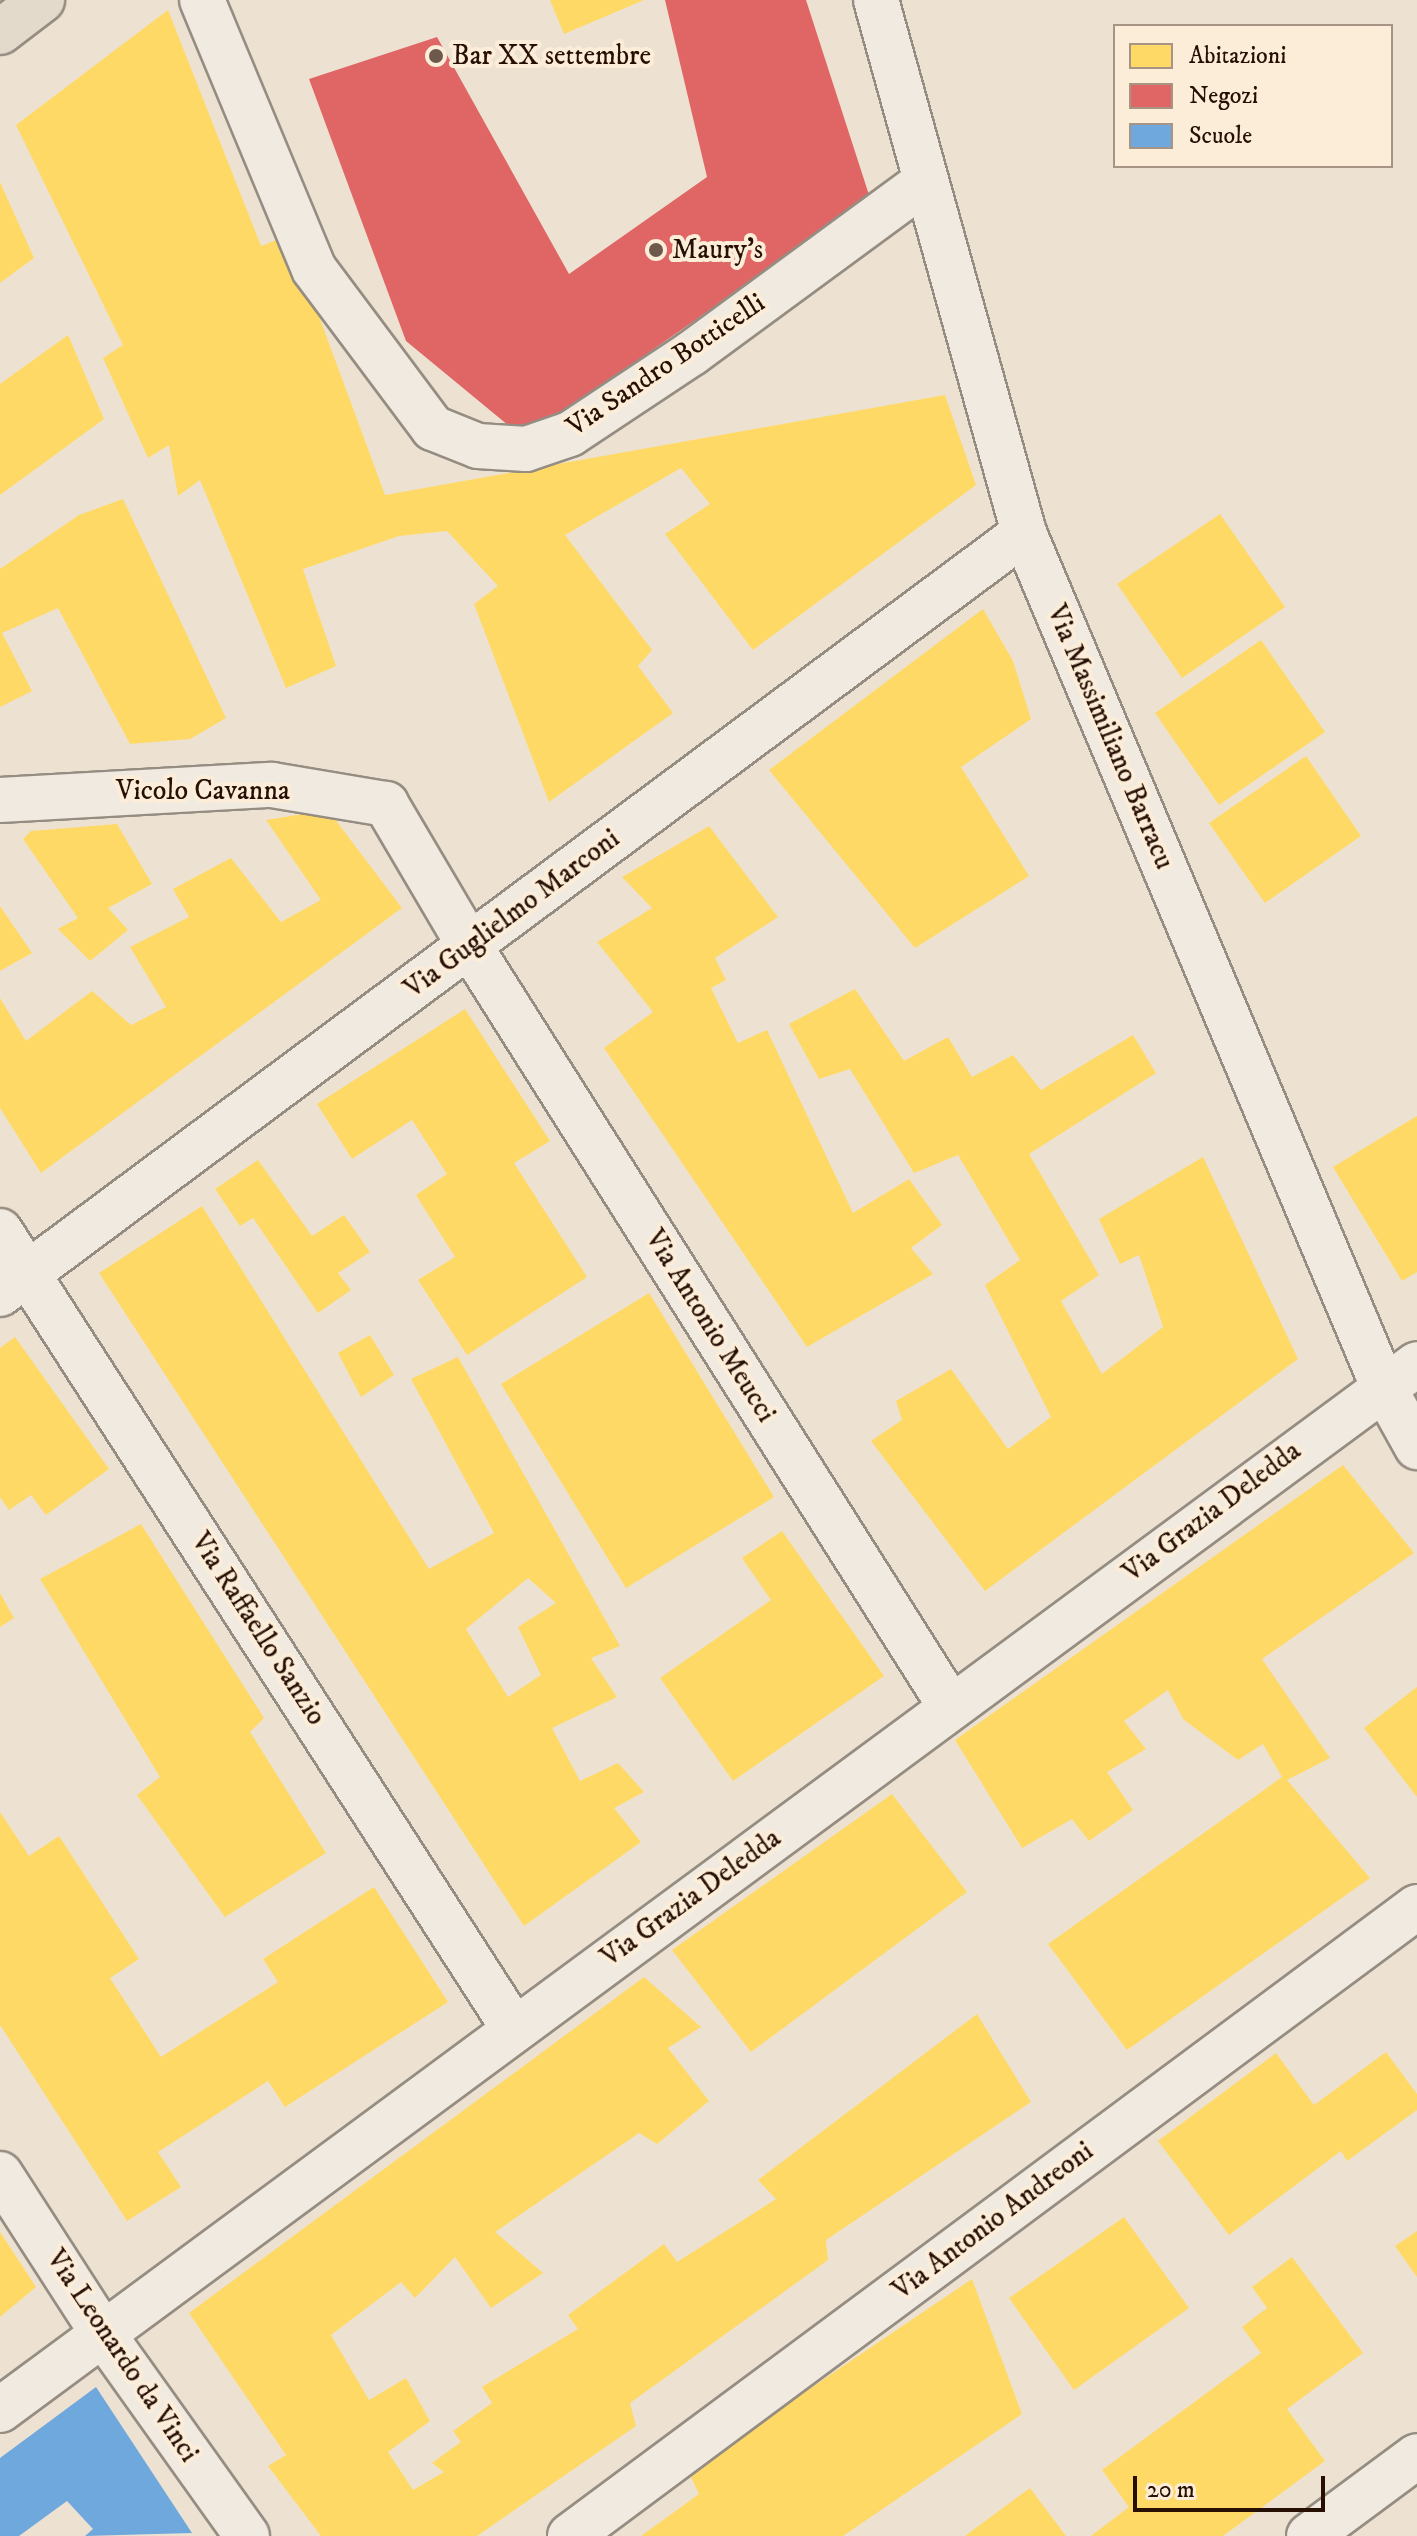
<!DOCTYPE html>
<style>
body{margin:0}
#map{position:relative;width:1417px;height:2536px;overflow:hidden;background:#ede2d1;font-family:"IM FELL DW Pica",serif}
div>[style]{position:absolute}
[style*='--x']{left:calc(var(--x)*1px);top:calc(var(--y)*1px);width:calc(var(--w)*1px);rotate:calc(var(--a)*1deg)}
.homes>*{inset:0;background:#ffd966}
.shops>*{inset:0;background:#e06666}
.schools>*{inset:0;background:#6fa8dc}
.roads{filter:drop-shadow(2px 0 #968d82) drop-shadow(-2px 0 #968d82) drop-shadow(0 2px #968d82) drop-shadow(0 -2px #968d82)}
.minor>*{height:44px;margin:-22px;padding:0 22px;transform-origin:22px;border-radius:22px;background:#f0eae1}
.major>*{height:44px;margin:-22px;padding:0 22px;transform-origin:22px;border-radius:22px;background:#e3dacc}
.dots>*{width:22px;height:22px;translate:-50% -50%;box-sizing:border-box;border:4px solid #fcedd9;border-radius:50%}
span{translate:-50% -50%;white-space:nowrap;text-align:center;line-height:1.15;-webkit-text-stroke:8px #fcedd9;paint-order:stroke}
.poi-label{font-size:28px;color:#270f04}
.left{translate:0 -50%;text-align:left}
.street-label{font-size:28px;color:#270f04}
.legend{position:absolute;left:1113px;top:24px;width:280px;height:144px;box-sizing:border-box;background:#fcedd9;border:2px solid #a79484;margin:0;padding:10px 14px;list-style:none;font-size:24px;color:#270f04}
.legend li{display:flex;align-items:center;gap:16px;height:40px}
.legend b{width:40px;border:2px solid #a79484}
.scale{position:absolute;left:1133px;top:2476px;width:192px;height:36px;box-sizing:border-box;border:4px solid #270f04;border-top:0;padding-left:10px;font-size:24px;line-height:28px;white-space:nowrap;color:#270f04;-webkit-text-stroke:6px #fcedd9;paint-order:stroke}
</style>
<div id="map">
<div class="homes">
<div style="clip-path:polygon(550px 0,644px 0,564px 34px)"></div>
<div style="clip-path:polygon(168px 10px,261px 246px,289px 235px,385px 495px,945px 395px,976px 485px,753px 650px,665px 534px,710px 504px,681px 468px,565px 535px,652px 650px,638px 666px,673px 713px,549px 802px,474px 604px,498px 586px,447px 531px,399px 536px,303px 569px,336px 666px,286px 688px,200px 480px,178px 496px,169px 445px,148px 458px,103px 358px,123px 345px,16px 125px)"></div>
<div style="clip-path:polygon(0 182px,34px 258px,0 283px)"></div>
<div style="clip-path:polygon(68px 335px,104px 419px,0 495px,0 384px)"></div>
<div style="clip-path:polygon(123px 499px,226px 718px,190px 739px,130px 744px,58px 608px,2px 633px,32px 691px,0 707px,0 569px,79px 515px)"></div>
<div style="clip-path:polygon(1220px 514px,1285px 607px,1182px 678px,1117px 584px)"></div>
<div style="clip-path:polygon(983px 609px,1013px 661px,1031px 719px,961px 767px,1029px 876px,915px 948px,769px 770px)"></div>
<div style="clip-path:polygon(1261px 640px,1325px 732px,1219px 805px,1155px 713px)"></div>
<div style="clip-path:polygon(1306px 756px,1361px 836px,1265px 903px,1209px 823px)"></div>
<div style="clip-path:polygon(328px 810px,402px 908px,41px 1173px,0 1108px,0 998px,26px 1041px,92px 991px,131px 1025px,166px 1007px,130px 947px,189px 917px,173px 889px,231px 858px,281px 922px,321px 900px,266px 820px)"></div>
<div style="clip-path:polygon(117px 824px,152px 884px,108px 908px,128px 930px,90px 961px,58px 929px,78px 918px,23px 839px,31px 831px)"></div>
<div style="clip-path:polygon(709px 826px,778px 917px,715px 958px,726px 980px,711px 988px,738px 1043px,767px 1030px,853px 1213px,909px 1179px,942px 1225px,911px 1248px,933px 1274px,807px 1347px,604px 1048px,653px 1012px,597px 942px,652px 908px,622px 877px)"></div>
<div style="clip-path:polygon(0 906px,32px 953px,0 971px)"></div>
<div style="clip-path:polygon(855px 989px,904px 1061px,948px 1037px,972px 1077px,1013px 1055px,1041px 1090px,1133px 1035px,1156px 1073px,1029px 1154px,1099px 1275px,1061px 1301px,1102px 1374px,1163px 1327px,1139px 1255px,1120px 1264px,1099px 1219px,1203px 1157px,1298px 1359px,985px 1591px,871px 1441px,902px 1420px,896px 1401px,951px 1369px,1008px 1449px,1051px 1417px,985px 1285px,1020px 1260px,958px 1155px,914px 1173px,850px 1069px,819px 1079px,789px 1024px)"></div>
<div style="clip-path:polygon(465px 1009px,550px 1141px,514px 1163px,587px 1277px,467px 1355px,418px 1280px,455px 1257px,416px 1195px,447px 1174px,412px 1120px,352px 1159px,317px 1104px)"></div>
<div style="clip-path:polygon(1417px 1116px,1417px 1272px,1402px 1281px,1333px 1167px)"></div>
<div style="clip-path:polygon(258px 1160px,312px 1236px,344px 1215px,370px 1252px,338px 1273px,351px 1290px,318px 1313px,253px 1218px,240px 1226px,215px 1189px)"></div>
<div style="clip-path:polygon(evenodd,202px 1206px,429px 1569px,494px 1533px,411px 1379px,458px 1357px,620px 1646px,591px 1658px,617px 1697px,552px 1728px,580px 1781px,618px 1763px,644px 1792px,614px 1808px,641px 1842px,524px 1926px,99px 1273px,202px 1206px,528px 1578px,556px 1603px,518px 1627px,541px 1675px,508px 1697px,466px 1629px,528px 1578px)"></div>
<div style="clip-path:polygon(649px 1293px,774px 1497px,626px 1588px,501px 1384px)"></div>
<div style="clip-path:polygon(370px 1335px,394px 1375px,361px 1397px,338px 1353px)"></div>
<div style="clip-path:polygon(15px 1337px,109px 1469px,46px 1515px,31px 1495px,9px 1510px,0 1497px,0 1348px)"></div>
<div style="clip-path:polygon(1343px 1465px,1414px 1553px,1262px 1659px,1330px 1758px,1287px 1780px,1370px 1878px,1127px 2050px,1048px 1944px,1282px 1777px,1263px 1744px,1238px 1760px,1183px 1719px,1168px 1690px,1124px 1721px,1146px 1749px,1107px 1772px,1133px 1810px,1089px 1841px,1072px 1819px,1022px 1848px,955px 1740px)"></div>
<div style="clip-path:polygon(141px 1524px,264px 1718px,250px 1732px,326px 1853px,225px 1917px,137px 1795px,160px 1777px,40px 1579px)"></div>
<div style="clip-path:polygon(782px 1531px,884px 1676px,733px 1781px,660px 1678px,771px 1600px,742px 1558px)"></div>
<div style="clip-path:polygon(0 1593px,14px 1618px,0 1627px)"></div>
<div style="clip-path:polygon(1417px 1687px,1417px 1797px,1364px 1728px)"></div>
<div style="clip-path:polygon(892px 1794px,967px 1892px,751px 2052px,672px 1950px)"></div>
<div style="clip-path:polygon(0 1812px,29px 1856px,59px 1836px,139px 1959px,110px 1978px,161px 2057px,278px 1982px,263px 1959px,374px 1887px,448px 2002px,285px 2107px,268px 2081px,158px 2152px,181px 2187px,127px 2221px,0 2025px)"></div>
<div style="clip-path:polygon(644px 1977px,701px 2027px,668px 2048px,709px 2101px,657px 2144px,639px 2133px,495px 2232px,543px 2273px,491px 2308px,455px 2257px,415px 2298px,401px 2282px,331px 2335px,369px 2400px,406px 2378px,430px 2421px,388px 2452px,413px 2490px,444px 2472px,432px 2463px,461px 2442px,453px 2431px,492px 2403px,482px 2387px,578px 2329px,568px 2315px,664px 2244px,677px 2262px,776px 2199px,758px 2180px,977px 2014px,1031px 2102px,826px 2240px,828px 2260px,630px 2403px,636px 2426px,477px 2536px,321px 2536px,268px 2466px,286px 2455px,189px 2313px)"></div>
<div style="clip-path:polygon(1386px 2052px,1417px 2094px,1417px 2110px,1347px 2161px,1341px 2151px,1229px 2235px,1158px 2141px,1276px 2053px,1314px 2105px)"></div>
<div style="clip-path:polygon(1124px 2217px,1189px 2308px,1074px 2390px,1009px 2298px)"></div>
<div style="clip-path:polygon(1417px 2231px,1417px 2277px,1395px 2246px)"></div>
<div style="clip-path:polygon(0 2232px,36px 2287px,0 2317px)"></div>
<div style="clip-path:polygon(1292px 2257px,1363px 2353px,1287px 2409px,1325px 2461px,1223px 2536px,1091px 2536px,1129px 2507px,1102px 2470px,1261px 2353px,1242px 2327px,1267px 2308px,1252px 2287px)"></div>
<div style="clip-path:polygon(972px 2279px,1022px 2414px,843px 2536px,641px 2536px,699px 2494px,688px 2471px)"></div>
<div style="clip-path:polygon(1030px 2488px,1066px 2536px,965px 2536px)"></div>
</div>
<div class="shops">
<div style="clip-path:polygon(665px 0,806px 0,870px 198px,525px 439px,406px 341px,309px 79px,437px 37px,569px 274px,707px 177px)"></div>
</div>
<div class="schools">
<div style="clip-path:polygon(96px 2387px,192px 2533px,85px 2536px,93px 2529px,67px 2501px,19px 2536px,0 2536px,0 2458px)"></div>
</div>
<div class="roads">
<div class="minor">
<div style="--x:202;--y:0;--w:291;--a:67.4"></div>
<div style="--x:314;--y:269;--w:199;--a:53.2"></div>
<div style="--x:433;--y:428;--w:48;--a:21.8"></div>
<div style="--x:478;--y:446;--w:48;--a:3.6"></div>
<div style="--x:526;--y:449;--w:46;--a:-18.8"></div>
<div style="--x:570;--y:434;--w:146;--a:-33.6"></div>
<div style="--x:692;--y:353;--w:290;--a:-36.3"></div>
<div style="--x:876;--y:0;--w:553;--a:74.48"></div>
<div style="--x:1024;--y:533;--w:925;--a:67.18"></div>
<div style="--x:1383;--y:1386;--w:70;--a:60.9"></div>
<div style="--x:0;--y:800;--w:272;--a:-3.2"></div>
<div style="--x:272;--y:785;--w:116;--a:9.5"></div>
<div style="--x:386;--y:804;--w:164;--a:59.5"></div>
<div style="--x:469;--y:945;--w:900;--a:57.7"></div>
<div style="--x:0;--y:1231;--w:949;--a:57.21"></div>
<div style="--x:0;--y:1294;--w:1276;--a:-36.62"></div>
<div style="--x:0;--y:2174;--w:190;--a:57.2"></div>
<div style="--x:103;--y:2334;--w:248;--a:54.5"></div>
<div style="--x:0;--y:2410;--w:1761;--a:-36.43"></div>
<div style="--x:570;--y:2536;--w:1055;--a:-36.6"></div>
<div style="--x:1309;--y:2536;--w:134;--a:-36.5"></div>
</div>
<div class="major">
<div style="--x:0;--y:32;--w:53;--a:-37.3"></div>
</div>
</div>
<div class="dots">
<div style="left:436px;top:56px;background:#6c594c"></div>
<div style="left:656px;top:250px;background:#6c594c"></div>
</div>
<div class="poi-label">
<span class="left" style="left:452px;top:56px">Bar XX settembre</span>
<span class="left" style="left:672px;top:250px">Maury's</span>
</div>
<div class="street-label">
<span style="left:666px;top:365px;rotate:-34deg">Via Sandro Botticelli</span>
<span style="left:1110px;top:737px;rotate:67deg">Via Massimiliano Barracu</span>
<span style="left:203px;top:791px">Vicolo Cavanna</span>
<span style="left:512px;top:914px;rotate:-37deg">Via Guglielmo Marconi</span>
<span style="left:710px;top:1326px;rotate:58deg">Via Antonio Meucci</span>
<span style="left:1212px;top:1512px;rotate:-37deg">Via Grazia Deledda</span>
<span style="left:258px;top:1629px;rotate:57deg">Via Raffaello Sanzio</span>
<span style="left:691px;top:1898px;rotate:-36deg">Via Grazia Deledda</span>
<span style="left:993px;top:2221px;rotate:-37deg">Via Antonio Andreoni</span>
<span style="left:122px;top:2356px;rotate:56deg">Via Leonardo da Vinci</span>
</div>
<ul class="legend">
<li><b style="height:22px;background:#ffd966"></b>Abitazioni</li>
<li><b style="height:22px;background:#e06666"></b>Negozi</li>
<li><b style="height:22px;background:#6fa8dc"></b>Scuole</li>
</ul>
<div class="scale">20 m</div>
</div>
